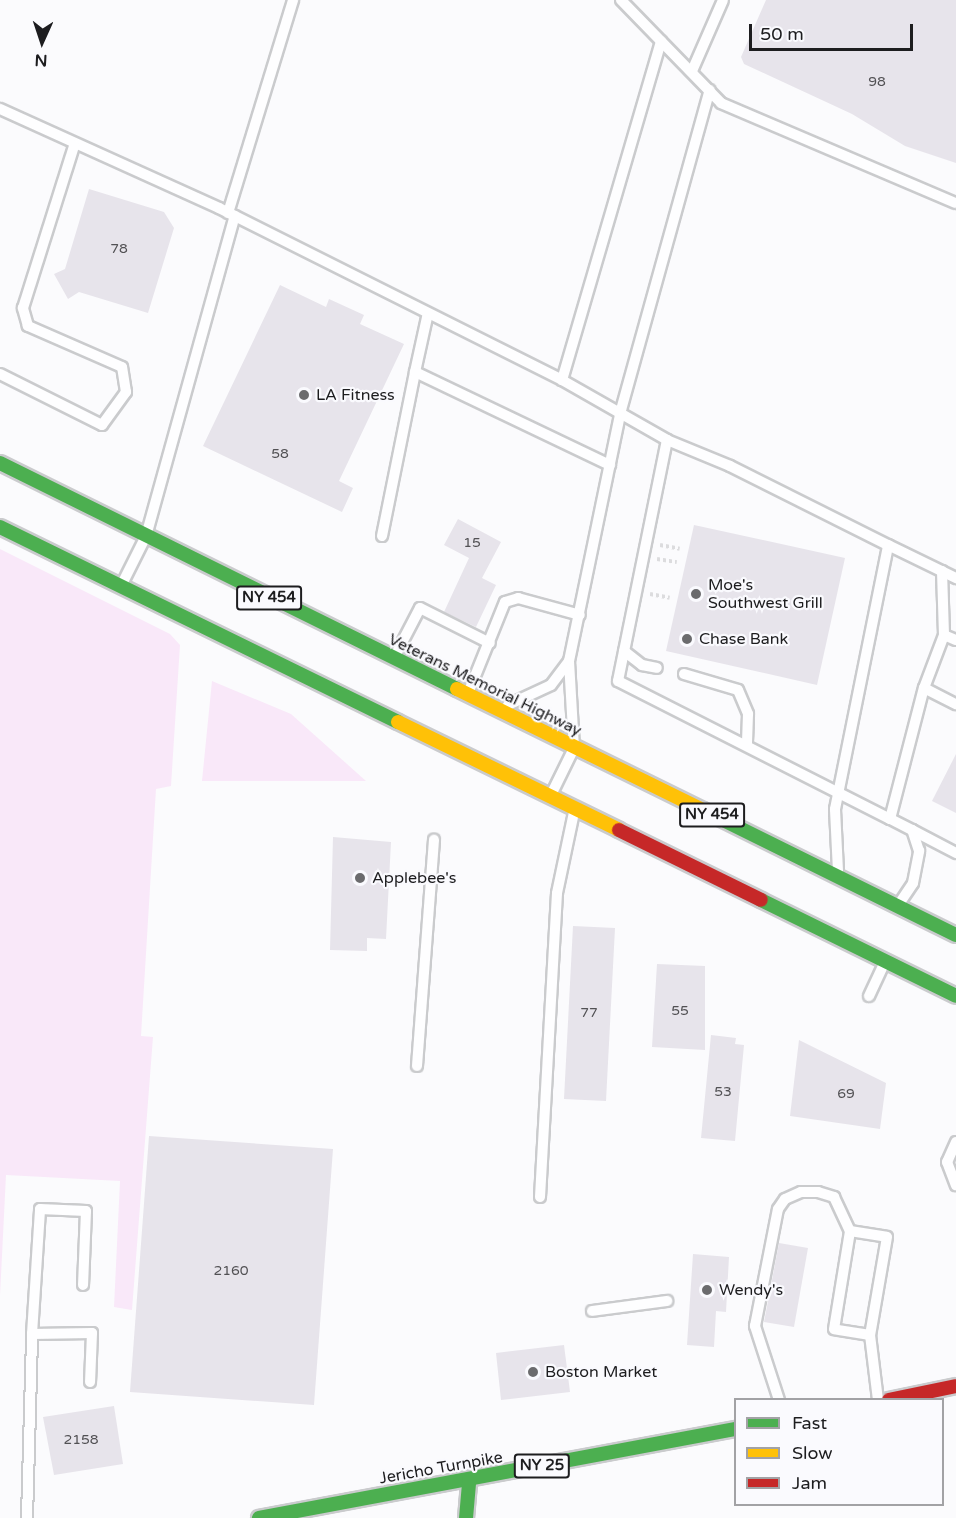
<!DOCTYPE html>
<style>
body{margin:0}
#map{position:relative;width:956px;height:1518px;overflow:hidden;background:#fbfbfd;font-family:"Varela Round",sans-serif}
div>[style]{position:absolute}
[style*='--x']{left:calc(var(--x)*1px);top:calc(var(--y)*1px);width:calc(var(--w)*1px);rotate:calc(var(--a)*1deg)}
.green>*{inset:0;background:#f9e8f9}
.building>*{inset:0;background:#e7e4eb}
.path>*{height:4px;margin-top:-2px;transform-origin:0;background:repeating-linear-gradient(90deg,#dcdcde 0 3px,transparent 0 6px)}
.roads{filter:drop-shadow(2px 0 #cacbcd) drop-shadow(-2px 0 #cacbcd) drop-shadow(0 2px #cacbcd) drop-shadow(0 -2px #cacbcd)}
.lane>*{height:10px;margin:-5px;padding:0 5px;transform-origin:5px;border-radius:5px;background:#fefeff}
.fast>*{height:14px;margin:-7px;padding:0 7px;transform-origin:7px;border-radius:7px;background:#4caf50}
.slow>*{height:14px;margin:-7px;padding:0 7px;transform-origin:7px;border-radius:7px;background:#ffc107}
.jam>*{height:14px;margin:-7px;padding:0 7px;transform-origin:7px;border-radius:7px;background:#c62828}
.dots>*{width:16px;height:16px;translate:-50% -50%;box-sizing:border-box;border:3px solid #fafafe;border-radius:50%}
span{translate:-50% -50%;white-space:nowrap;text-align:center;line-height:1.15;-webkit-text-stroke:4.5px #fafafe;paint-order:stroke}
.number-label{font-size:14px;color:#525154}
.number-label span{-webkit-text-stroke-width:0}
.shield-label span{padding:2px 4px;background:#fafafe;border:2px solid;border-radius:4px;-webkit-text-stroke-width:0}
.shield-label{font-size:15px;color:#1d1d1f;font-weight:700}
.poi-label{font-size:16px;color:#1d1d1f}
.left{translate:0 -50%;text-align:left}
.street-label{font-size:16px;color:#1d1d1f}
.legend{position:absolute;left:734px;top:1398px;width:210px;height:108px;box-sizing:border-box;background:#fafafe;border:2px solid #a2a2a5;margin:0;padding:8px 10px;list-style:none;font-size:18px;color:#1d1d1f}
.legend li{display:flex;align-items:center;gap:12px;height:30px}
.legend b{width:30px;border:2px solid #a2a2a5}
.north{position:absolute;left:12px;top:12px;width:60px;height:60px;-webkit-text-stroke:4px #fafafe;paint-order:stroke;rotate:183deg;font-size:16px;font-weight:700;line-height:24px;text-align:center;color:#1d1d1f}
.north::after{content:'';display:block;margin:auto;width:21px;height:27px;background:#1d1d1f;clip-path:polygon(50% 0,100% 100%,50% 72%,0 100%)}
.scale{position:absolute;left:749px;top:24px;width:164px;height:27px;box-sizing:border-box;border:3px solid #1d1d1f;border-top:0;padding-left:8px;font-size:18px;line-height:21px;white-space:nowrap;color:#1d1d1f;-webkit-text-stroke:4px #fafafe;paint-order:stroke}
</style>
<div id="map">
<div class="green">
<div style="clip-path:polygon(0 549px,170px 634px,180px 645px,171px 786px,156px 789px,141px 1036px,153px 1037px,132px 1310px,114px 1307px,120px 1181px,6px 1175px,0 1296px)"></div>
<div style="clip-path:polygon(212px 681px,291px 714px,366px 781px,202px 781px)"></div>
</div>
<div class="building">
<div style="clip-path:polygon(766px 0,956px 0,956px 163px,905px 146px,852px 114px,744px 64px,741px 57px)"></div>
<div style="clip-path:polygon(89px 189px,164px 212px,174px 228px,148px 313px,79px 292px,68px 299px,54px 274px,65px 269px)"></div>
<div style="clip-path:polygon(280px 285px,326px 307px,329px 299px,364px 315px,360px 324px,404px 344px,339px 481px,353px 488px,342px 512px,203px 446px)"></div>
<div style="clip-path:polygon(458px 519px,501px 542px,482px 578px,496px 585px,476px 627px,444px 612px,469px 558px,444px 545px)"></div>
<div style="clip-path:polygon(694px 525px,845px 558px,817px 685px,666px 651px)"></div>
<div style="clip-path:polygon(956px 754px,956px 813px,932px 801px)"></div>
<div style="clip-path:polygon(333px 837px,391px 842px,386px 939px,367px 938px,367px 951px,330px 950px)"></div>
<div style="clip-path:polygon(573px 926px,615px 928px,606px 1101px,564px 1099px)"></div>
<div style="clip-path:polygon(657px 964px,705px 966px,705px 1050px,652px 1047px)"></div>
<div style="clip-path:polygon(711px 1035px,736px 1038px,735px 1044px,744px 1045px,735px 1141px,701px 1138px)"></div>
<div style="clip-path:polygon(799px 1040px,886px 1083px,880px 1129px,790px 1116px)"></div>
<div style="clip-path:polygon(149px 1136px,333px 1149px,314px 1405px,130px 1392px)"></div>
<div style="clip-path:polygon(779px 1243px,808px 1248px,794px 1327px,764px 1322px)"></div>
<div style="clip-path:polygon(693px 1254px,729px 1257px,726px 1312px,716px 1311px,714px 1347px,687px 1345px)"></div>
<div style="clip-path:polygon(564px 1345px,570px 1392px,501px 1400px,496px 1353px)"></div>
<div style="clip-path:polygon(114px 1406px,123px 1464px,54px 1475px,43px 1417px)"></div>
</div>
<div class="path">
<div style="--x:660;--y:545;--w:20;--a:11"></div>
<div style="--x:657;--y:559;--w:20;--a:9"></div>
<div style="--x:650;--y:594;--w:20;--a:11"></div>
</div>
<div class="roads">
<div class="lane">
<div style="--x:621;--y:0;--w:144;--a:45.8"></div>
<div style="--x:721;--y:103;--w:255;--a:23.1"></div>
<div style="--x:692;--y:71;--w:77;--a:-66.4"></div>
<div style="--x:0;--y:109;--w:240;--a:24.3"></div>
<div style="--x:219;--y:208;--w:384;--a:26.6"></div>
<div style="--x:562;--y:380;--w:121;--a:29.7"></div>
<div style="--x:667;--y:440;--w:68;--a:22.4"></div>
<div style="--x:730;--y:466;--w:177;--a:26.6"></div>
<div style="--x:228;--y:213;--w:223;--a:-73"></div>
<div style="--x:415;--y:372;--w:60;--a:-77.6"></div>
<div style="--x:0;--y:374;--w:114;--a:26.6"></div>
<div style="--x:102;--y:425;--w:41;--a:-54"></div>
<div style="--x:126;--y:392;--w:25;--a:-99"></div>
<div style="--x:122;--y:367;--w:103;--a:-156.4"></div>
<div style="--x:28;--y:326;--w:19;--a:-106"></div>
<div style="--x:23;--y:308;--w:170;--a:-72.5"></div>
<div style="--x:562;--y:380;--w:353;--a:-73.7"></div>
<div style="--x:667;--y:440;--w:246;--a:101.5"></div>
<div style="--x:618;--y:681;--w:305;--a:26.9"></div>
<div style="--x:382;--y:536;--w:167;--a:-78.6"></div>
<div style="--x:415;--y:372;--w:216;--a:25.5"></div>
<div style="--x:942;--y:571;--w:64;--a:88.2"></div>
<div style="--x:123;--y:582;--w:51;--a:-63.4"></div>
<div style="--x:146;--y:536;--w:332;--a:-74.5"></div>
<div style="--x:624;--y:651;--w:23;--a:38"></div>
<div style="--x:642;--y:665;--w:15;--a:11"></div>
<div style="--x:395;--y:656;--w:54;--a:-62.5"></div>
<div style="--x:420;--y:608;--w:78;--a:26.6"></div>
<div style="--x:684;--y:674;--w:56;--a:16.5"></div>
<div style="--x:738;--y:690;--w:26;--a:67"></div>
<div style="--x:748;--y:714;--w:31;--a:92"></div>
<div style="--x:924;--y:688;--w:57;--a:-69.3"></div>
<div style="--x:944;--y:635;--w:13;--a:23"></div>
<div style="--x:469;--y:691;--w:96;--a:-68"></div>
<div style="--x:505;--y:602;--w:14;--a:-17"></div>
<div style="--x:518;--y:598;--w:64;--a:15.3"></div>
<div style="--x:508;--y:705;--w:47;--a:-24.9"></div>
<div style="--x:551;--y:685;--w:30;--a:-53"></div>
<div style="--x:552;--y:793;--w:50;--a:-63.9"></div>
<div style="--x:574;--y:748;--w:87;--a:-93.3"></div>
<div style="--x:569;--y:661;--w:256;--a:-78.3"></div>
<div style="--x:621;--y:410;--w:332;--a:-74.5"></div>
<div style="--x:912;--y:830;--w:50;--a:27.6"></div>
<div style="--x:838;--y:871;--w:62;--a:-92.8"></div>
<div style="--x:835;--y:809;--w:269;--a:-78.6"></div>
<div style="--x:888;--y:545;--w:76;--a:25.9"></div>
<div style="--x:899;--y:904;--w:25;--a:-56"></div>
<div style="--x:913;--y:883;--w:33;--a:-79"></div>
<div style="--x:919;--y:851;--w:22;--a:-108"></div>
<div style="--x:912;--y:830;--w:25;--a:-153"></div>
<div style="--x:890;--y:819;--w:135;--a:-75.5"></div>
<div style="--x:924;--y:688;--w:36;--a:27"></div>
<div style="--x:869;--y:996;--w:35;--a:-65"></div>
<div style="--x:417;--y:1066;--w:227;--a:-85.7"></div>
<div style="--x:956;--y:1142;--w:22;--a:114"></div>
<div style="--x:947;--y:1162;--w:25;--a:69"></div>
<div style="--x:540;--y:1197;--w:304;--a:-86.8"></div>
<div style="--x:557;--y:893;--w:83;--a:-78.1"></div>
<div style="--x:592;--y:1311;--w:76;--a:-7.6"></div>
<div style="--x:32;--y:1334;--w:125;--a:-86.3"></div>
<div style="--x:40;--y:1209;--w:46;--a:2.5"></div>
<div style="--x:86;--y:1211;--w:74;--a:92.3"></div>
<div style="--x:870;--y:1335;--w:36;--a:-171"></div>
<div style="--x:834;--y:1329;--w:99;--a:-80.7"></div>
<div style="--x:850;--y:1231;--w:37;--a:9"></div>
<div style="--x:887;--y:1237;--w:99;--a:99.8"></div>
<div style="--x:870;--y:1335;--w:65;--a:83"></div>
<div style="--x:779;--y:1400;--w:78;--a:-108"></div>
<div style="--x:755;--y:1326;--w:119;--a:-78.9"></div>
<div style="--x:778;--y:1209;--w:12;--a:-55"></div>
<div style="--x:785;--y:1199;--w:17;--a:-24"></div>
<div style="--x:801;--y:1192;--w:17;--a:0"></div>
<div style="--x:818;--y:1192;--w:17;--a:17"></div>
<div style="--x:834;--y:1197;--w:38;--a:65"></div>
<div style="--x:27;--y:1518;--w:184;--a:-88.4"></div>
<div style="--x:32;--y:1334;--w:60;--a:-1"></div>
<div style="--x:92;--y:1333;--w:49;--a:92.3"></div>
</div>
<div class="fast">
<div style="--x:0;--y:463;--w:510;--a:26.31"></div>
<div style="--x:0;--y:527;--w:443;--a:26.1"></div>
<div style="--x:703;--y:810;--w:282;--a:26.3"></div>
<div style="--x:761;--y:900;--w:217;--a:26.2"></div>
<div style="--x:259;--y:1518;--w:485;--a:-10.6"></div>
<div style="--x:466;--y:1518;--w:38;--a:-85"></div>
</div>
<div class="slow">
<div style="--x:457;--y:689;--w:274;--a:26.2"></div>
<div style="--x:398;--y:722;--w:246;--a:26"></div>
</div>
<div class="jam">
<div style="--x:619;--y:830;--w:158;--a:26.2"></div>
<div style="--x:889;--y:1400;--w:68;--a:-11.8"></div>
</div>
</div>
<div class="dots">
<div style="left:304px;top:395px;background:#6b6b6d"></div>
<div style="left:696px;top:594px;background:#6b6b6d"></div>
<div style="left:687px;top:639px;background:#6b6b6d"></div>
<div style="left:360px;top:878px;background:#6b6b6d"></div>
<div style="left:707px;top:1290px;background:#6b6b6d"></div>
<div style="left:533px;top:1372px;background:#6b6b6d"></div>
</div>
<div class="number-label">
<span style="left:877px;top:82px">98</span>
<span style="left:119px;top:249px">78</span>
<span style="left:280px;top:454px">58</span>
<span style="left:472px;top:543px">15</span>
<span style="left:680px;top:1011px">55</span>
<span style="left:589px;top:1013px">77</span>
<span style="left:723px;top:1092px">53</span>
<span style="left:846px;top:1094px">69</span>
<span style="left:231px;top:1271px">2160</span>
<span style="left:81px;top:1440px">2158</span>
</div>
<div class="shield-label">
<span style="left:269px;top:598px">NY 454</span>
<span style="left:712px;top:815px">NY 454</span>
<span style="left:542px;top:1466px">NY 25</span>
</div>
<div class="poi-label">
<span class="left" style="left:316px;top:395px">LA Fitness</span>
<span class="left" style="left:708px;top:594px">Moe's<br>Southwest Grill</span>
<span class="left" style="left:699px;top:639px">Chase Bank</span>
<span class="left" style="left:372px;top:878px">Applebee's</span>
<span class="left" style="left:719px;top:1290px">Wendy's</span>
<span class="left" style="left:545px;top:1372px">Boston Market</span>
</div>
<div class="street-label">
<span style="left:485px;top:685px;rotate:26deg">Veterans Memorial Highway</span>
<span style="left:441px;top:1468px;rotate:-10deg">Jericho Turnpike</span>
</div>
<ul class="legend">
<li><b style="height:8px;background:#4caf50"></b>Fast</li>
<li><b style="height:8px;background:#ffc107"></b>Slow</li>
<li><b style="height:8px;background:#c62828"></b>Jam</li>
</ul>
<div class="north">N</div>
<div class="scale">50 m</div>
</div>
